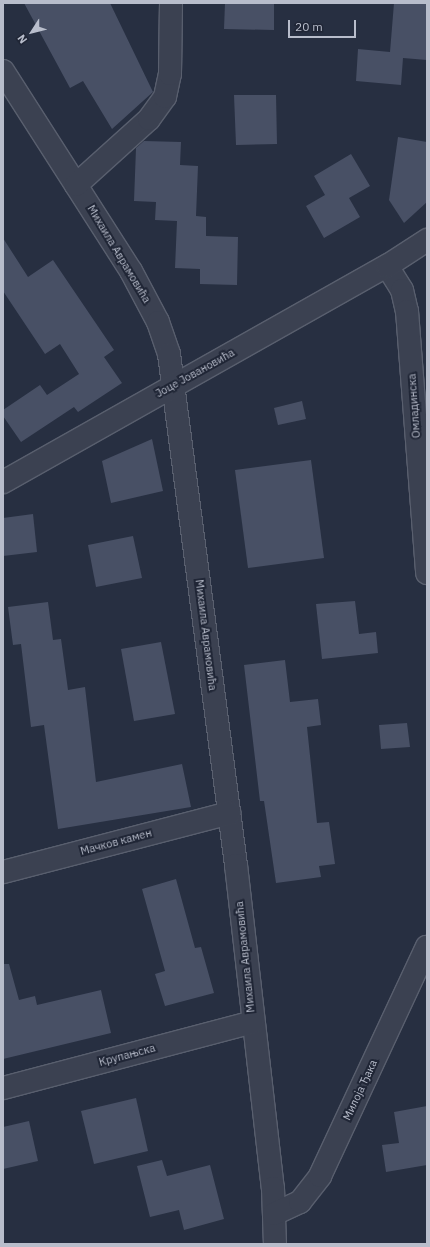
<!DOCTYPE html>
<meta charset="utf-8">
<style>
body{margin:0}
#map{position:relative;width:430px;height:1247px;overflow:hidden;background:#272f41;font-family:"IBM Plex Sans",sans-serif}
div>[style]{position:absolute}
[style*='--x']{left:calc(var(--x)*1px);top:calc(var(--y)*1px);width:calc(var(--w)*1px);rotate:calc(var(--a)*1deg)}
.building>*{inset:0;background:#485065}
.roads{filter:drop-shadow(1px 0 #595f6e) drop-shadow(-1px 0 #595f6e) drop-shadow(0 1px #595f6e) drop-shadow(0 -1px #595f6e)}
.minor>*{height:22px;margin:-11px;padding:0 11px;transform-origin:11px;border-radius:11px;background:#3b4151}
span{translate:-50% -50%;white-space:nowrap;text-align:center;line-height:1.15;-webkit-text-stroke:4px #202636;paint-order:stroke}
.street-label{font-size:11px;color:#b8bdcb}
.frame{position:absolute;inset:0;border:4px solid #b8bdcb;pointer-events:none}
.north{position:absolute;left:12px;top:12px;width:40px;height:40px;-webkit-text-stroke:3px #202636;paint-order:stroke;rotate:234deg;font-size:11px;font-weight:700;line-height:16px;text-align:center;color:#b8bdcb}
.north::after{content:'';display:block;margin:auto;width:14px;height:18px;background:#b8bdcb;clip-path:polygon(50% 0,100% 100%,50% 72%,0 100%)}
.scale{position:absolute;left:288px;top:20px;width:68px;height:18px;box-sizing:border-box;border:2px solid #b8bdcb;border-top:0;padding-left:5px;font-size:12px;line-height:14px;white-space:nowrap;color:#b8bdcb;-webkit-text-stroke:3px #202636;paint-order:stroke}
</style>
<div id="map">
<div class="building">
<div style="clip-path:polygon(24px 3px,110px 3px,153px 92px,112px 129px,83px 81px,70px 88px)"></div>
<div style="clip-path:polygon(225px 3px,274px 3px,274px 30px,224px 29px)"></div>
<div style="clip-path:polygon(394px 3px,427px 3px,427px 60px,403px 58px,401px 85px,356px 81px,358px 49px,390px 52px)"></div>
<div style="clip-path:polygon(234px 95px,276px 95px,277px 144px,236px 145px)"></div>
<div style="clip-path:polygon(398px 137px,427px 142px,427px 202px,404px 223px,389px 200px)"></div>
<div style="clip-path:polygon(144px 141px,181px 142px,180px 165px,198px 166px,196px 216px,206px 217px,206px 236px,238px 237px,237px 285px,200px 284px,200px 269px,175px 268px,177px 221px,155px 220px,156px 202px,134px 201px,136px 148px)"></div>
<div style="clip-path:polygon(351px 154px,370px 186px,349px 198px,360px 217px,324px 238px,306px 206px,325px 195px,314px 176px)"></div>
<div style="clip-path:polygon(3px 238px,28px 277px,53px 260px,114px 350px,104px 357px,122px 383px,78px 412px,74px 407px,21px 442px,3px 416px,3px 410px,40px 385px,47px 395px,79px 374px,60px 344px,45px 354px,3px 291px)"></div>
<div style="clip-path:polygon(302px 401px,306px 419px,278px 425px,274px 408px)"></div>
<div style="clip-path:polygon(152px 439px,163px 491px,111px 503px,102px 461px)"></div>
<div style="clip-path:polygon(311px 460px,324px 558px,248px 568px,235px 470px)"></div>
<div style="clip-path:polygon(33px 514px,37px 552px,3px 556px,3px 518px)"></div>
<div style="clip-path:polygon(133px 536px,142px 578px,96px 587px,88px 545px)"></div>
<div style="clip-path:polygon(355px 601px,359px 634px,376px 632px,378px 653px,322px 659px,316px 604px)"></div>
<div style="clip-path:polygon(48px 602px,53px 640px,61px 639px,68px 690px,85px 687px,96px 782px,182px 764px,191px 807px,58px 829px,44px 725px,31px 727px,21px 644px,13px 645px,8px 607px)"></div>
<div style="clip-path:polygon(161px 642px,175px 714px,134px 721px,121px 649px)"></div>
<div style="clip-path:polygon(285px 660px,290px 702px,318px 699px,321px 725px,307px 727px,317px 823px,329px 822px,335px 864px,319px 866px,321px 877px,276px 883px,264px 801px,260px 801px,244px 665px)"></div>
<div style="clip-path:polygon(407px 723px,410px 747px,381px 749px,379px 725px)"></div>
<div style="clip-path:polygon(176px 879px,195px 948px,201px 947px,214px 993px,165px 1006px,155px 974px,165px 971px,142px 889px)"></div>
<div style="clip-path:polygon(3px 964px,9px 964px,19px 1000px,35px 996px,37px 1005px,101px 990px,111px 1033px,3px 1059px)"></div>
<div style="clip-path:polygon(136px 1098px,148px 1151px,94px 1164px,81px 1111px)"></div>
<div style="clip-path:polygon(427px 1106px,427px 1165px,386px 1172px,382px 1145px,399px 1143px,394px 1112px)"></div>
<div style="clip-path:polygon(29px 1121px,38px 1161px,3px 1169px,3px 1127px)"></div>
<div style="clip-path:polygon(162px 1160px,167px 1176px,210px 1165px,224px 1219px,184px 1230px,179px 1210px,150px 1217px,137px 1166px)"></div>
</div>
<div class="roads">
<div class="minor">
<div style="--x:3;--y:71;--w:237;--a:57.4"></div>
<div style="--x:131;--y:271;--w:58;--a:62.1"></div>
<div style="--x:158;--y:322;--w:34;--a:71"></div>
<div style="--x:169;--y:354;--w:515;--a:82.53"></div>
<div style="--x:236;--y:865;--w:325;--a:83.5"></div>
<div style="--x:273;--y:1188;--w:56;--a:88"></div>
<div style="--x:76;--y:185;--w:98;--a:-42.1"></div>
<div style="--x:149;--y:119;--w:27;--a:-54"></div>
<div style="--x:165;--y:97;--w:24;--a:-78"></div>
<div style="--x:170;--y:74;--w:71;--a:-89.2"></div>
<div style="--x:387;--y:266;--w:28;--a:58"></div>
<div style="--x:402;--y:290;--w:22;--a:77"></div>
<div style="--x:407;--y:311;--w:263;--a:85.6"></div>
<div style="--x:3;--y:482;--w:441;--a:-29.4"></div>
<div style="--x:387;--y:266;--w:48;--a:-33"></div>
<div style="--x:3;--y:872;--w:234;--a:-14.6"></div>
<div style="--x:3;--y:1088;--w:258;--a:-14.8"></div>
<div style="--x:274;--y:1214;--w:29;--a:-25"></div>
<div style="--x:300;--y:1202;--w:33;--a:-52"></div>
<div style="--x:320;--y:1176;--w:253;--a:-65"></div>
</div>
</div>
<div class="street-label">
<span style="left:119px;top:254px;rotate:59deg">Михаила Аврамовића</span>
<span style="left:195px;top:373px;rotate:-29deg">Јоце Јовановића</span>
<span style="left:414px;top:406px;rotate:-94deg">Омладинска</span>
<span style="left:206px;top:635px;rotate:83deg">Михаила Аврамовића</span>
<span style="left:116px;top:842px;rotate:-15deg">Мачков камен</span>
<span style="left:245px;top:957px;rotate:-96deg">Михаила Аврамовића</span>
<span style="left:127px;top:1055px;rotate:-15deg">Крупањска</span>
<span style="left:360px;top:1090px;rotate:-65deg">Милоја Ђака</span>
</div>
<div class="frame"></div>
<div class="north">N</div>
<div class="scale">20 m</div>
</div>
